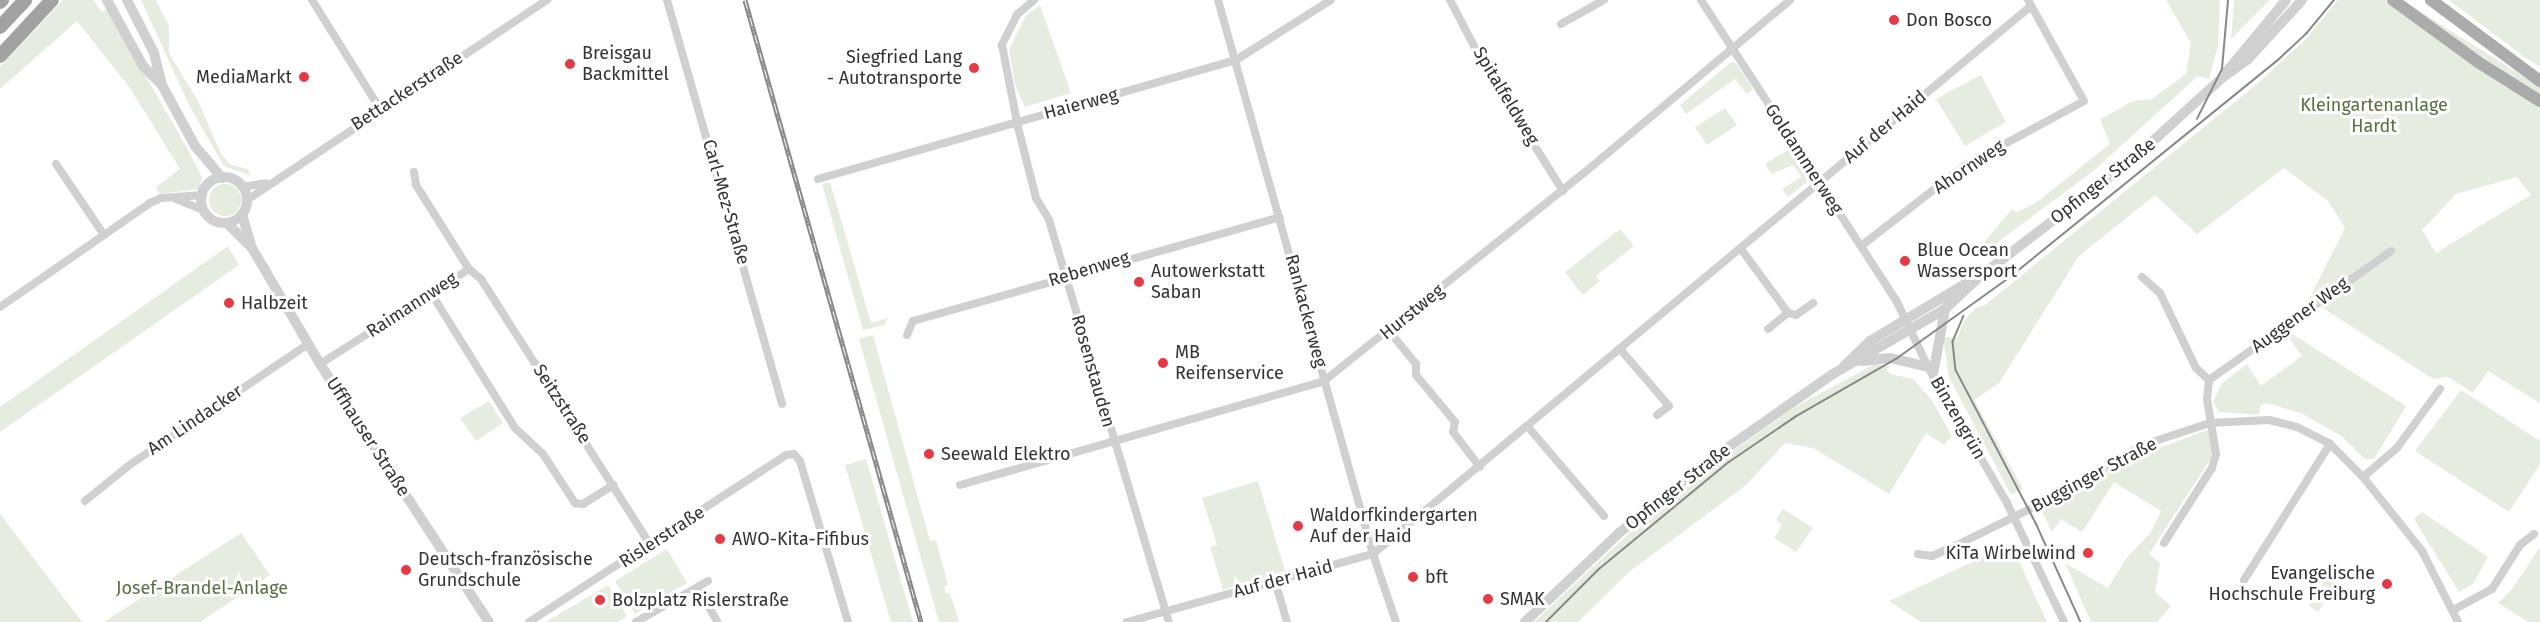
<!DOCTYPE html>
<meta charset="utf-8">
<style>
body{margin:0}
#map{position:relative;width:2540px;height:622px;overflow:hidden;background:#fff;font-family:"Fira Sans",sans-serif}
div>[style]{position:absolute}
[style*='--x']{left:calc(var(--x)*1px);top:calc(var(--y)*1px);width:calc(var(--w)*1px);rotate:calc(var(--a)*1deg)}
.green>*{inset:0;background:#e6ecdf}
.round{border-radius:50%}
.minor>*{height:8px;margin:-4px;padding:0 4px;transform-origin:4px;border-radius:4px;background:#d0d0d0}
.tertiary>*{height:10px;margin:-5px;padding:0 5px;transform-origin:5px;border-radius:5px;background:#d0d0d0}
.tertiary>.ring{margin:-5px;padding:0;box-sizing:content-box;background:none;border:10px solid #d0d0d0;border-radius:50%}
.primary>*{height:12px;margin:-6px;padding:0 6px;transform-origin:6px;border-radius:6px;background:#ababab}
.trunk>*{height:14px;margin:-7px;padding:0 7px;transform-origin:7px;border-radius:7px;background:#a2a2a2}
.tram>*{height:1.5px;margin:-0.75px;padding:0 0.75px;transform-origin:0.75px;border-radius:0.75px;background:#888}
.rail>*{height:5px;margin-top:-2.5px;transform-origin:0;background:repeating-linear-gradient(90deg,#fff 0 9px,#888 0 18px);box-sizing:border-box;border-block:2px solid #888}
.dots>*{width:16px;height:16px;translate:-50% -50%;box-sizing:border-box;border:3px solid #fff;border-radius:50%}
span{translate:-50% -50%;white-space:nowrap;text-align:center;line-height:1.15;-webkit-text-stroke:6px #fff;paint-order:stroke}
.poi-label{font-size:18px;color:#333}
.left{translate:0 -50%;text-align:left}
.right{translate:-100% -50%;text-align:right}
.street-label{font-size:18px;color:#333}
.park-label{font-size:18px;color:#56703f}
</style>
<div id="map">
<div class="green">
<div style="clip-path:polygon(63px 0,93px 0,102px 12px,107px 9px,187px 148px,202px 177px,199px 189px,159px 194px,156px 187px,180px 169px,130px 88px,77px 21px,0 89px,0 67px)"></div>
<div style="clip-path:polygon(141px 0,156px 0,169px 26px,169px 53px,199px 103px,221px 154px,231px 165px,248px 169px,251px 176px,224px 166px,189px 105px)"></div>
<div style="clip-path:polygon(2166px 0,2220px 0,2218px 46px,2209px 79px,2198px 76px,2092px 172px,1975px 259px,1973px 256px,2012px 209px,2017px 212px,2037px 202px,2110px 144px,2100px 119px,2133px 101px,2152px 99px,2186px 74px,2191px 43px)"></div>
<div style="clip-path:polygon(2234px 0,2270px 0,2231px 39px,2234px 3px)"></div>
<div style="clip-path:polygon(evenodd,2338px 0,2385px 0,2540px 105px,2540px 403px,2488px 371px,2473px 393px,2448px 377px,2433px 379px,2309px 299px,2345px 228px,2328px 201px,2284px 168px,2197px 234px,2155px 195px,2079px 256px,1999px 383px,1974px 400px,2023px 489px,2011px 495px,1949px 377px,1943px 337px,1957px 338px,1965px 319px,1977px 307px,1985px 305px,2257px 84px,2305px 40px,2338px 0,2517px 177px,2531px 195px,2436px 253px,2422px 230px,2456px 194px,2517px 177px)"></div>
<div style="clip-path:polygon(2402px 0,2540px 87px,2540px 95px,2456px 40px)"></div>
<div style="clip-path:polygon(2449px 0,2540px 0,2540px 67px,2523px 56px)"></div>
<div style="clip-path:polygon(1040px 5px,1071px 93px,1025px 107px,1015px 85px,1009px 49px,1026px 16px)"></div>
<div style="clip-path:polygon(1731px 62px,1736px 63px,1753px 89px,1747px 94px,1735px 79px,1686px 114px,1680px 105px)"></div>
<div style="clip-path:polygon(1981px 75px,2006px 122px,1965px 146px,1936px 99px)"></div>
<div style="clip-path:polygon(1725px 108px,1737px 125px,1707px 145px,1695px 127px)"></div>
<div style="clip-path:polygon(1791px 148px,1808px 174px,1807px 182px,1788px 197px,1782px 189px,1801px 177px,1793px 165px,1772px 174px,1765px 164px)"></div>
<div style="clip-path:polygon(830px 182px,871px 323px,888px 318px,884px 325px,863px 330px,822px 184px)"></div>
<div class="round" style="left:209px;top:184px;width:32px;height:32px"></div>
<div style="clip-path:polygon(1620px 229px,1634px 246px,1596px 276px,1600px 281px,1583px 295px,1565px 272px)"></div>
<div style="clip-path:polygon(228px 246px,239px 265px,0 432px,0 407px)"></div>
<div style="clip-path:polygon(2289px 332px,2406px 406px,2374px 459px,2365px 459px,2341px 436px,2301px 413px,2267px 403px,2261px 405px,2259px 415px,2219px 412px,2213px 402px,2222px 383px,2247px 364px,2261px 386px,2302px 356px,2287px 335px)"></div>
<div style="clip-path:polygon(873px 335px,930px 541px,936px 540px,948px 585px,944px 586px,946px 594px,950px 593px,959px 622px,939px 622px,859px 339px)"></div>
<div style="clip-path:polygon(1875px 364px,1891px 366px,1886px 369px,1890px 374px,1913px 379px,1931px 399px,1952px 436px,1944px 445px,1926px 433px,1889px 494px,1813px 448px,1785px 443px,1746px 485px,1629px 572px,1578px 622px,1534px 622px,1636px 527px,1727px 455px,1797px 406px)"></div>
<div style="clip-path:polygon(2461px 390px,2540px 441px,2540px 464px,2509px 512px,2415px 451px)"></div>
<div style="clip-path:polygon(489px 401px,503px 423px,476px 441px,460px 418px)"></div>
<div style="clip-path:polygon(2207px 430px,2213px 441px,2211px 458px,2149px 554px,2160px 563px,2155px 592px,2171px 606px,2157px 622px,2091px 622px,2065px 563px,2108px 588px,2126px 559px,2151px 532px,2161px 511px,2114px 482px,2082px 532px,2061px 519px,2052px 532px,2042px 511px,2115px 465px)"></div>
<div style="clip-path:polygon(866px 459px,913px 622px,891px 622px,845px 465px)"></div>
<div style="clip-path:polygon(1258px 481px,1285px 571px,1223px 590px,1210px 547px,1217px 545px,1202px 498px)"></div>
<div style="clip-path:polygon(1783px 509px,1813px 528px,1796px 552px,1774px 538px,1782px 525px,1776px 520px)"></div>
<div style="clip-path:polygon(2422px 512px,2488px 557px,2473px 584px,2459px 592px,2414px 519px)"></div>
<div style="clip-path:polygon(0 514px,82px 622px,0 622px)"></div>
<div style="clip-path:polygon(241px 533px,270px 575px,200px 622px,104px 622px)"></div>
<div style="clip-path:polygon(2011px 544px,2047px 622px,1921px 622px,1889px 601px)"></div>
<div style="clip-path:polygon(2540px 547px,2540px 622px,2528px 622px,2498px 603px,2513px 588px)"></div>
<div style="clip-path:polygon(667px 549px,687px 583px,635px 614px,615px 581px)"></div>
<div style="clip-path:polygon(2335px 565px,2344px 571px,2318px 612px,2309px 606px)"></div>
<div style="clip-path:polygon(608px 585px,627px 616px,618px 622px,546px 622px)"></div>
</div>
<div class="minor">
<div style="--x:312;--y:0;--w:128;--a:58"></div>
<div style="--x:667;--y:0;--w:420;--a:74.1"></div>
<div style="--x:1034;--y:0;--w:23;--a:139"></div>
<div style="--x:1017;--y:15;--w:34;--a:117"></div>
<div style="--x:1002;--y:45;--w:84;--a:79"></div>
<div style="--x:1018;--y:127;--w:73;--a:75.8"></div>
<div style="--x:1036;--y:198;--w:26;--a:59"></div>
<div style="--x:1049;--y:220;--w:420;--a:73.4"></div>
<div style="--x:1218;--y:0;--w:575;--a:74.37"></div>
<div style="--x:1373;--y:554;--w:72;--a:71.3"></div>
<div style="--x:1450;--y:0;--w:71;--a:62.4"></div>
<div style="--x:1483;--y:63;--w:151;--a:58"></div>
<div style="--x:1701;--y:0;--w:358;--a:57"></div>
<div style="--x:1896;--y:300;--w:74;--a:64.5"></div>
<div style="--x:1928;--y:367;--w:157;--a:59.8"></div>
<div style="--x:2007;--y:503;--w:132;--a:64.4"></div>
<div style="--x:1561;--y:24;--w:49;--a:-29.2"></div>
<div style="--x:56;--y:164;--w:86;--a:55.9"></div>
<div style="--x:414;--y:172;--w:13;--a:81"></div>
<div style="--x:416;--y:185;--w:99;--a:57.8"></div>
<div style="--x:818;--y:179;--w:435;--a:-15.9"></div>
<div style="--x:1236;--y:60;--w:112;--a:-32.3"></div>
<div style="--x:242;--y:187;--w:24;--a:-9"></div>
<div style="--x:176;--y:199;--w:31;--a:22"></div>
<div style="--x:247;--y:200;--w:361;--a:-33.7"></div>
<div style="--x:1861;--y:246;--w:130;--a:-37.8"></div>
<div style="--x:1964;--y:166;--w:136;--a:-28.4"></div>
<div style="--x:2084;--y:101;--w:115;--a:-119"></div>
<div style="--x:1741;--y:249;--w:79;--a:53.7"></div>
<div style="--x:1788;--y:313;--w:8;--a:14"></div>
<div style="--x:1796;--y:315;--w:21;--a:-35"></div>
<div style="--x:469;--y:269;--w:16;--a:40"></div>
<div style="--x:481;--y:279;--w:314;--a:57.5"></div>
<div style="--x:2142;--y:277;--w:24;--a:42"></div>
<div style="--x:2160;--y:293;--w:83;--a:64.4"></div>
<div style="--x:2196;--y:368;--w:18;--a:43"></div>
<div style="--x:431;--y:293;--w:159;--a:58.1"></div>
<div style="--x:515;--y:428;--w:38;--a:43"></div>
<div style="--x:543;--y:454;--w:59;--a:56.9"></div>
<div style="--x:575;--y:503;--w:8;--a:7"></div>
<div style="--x:583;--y:504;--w:36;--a:-32"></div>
<div style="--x:0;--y:307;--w:183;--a:-34.7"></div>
<div style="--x:150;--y:203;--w:12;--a:-24"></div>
<div style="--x:161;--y:198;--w:42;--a:-4.1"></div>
<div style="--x:1768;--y:329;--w:26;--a:-39"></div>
<div style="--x:1389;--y:331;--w:43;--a:50.7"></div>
<div style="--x:1416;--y:364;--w:11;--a:90"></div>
<div style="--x:1416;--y:375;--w:61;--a:50.3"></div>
<div style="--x:1455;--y:422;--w:10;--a:101"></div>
<div style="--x:1453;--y:432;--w:44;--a:52.4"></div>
<div style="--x:907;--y:335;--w:15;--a:-67"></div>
<div style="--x:913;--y:321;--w:381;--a:-15.8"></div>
<div style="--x:1620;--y:349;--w:75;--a:49.3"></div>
<div style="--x:1669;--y:406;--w:15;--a:143"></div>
<div style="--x:320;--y:364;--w:177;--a:-32.5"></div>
<div style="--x:2209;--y:380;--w:223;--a:-35.3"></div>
<div style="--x:1528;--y:427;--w:117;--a:49.5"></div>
<div style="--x:2363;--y:477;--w:45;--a:-40.5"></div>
<div style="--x:2397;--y:448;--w:73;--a:-53.9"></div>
<div style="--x:960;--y:485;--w:379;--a:-15.9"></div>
<div style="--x:1324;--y:381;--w:333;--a:-38.7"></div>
<div style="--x:1584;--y:173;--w:269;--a:-40"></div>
<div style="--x:85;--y:501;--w:55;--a:-39.1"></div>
<div style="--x:128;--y:466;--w:217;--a:-34.1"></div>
<div style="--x:2164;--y:543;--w:89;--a:-57.4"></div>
<div style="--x:2212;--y:468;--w:15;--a:-74"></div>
<div style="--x:2216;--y:454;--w:56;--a:-99.3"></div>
<div style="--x:2207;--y:399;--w:19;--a:-84"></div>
<div style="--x:1918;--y:554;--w:14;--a:8"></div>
<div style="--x:1932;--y:556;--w:23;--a:-23"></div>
<div style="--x:1953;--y:547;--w:93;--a:-26.3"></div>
<div style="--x:2036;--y:506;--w:123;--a:-29.7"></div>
<div style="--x:2143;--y:445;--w:71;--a:-18.2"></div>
<div style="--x:2210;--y:423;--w:59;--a:-2.9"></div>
<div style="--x:2269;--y:420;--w:29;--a:14"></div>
<div style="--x:2297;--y:427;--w:37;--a:27"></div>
<div style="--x:2330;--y:444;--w:47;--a:45"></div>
<div style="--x:2363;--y:477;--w:95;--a:51.4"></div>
<div style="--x:2422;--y:551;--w:80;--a:63.1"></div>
<div style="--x:2244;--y:580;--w:161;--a:-57.7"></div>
<div style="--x:1275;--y:581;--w:43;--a:73.7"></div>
<div style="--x:698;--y:588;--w:39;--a:60"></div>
<div style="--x:2455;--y:609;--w:42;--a:-28.4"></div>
<div style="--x:2492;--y:589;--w:52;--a:-57.5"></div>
<div style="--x:2520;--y:545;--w:18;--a:-38"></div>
<div style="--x:529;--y:622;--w:306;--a:-33"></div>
<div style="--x:786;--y:455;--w:8;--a:-7"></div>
<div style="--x:794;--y:454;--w:9;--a:49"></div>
<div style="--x:800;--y:461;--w:168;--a:73.4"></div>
<div style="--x:636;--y:622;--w:83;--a:-29.7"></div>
<div style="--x:1127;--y:622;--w:255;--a:-15.5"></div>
<div style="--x:1373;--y:554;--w:856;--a:-39.79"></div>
</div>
<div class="tertiary">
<div style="--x:107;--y:0;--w:75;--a:61.4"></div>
<div style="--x:143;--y:66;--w:27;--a:45"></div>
<div style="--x:127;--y:0;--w:59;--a:63"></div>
<div style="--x:154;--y:53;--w:33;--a:76"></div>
<div style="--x:162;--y:85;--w:69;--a:61.6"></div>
<div style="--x:195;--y:146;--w:42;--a:49.8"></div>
<div style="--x:2224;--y:75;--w:97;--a:-50.4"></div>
<div class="ring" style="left:201px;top:177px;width:36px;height:36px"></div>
<div style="--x:242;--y:214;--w:35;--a:74"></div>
<div style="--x:252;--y:248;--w:134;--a:59.6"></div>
<div style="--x:320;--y:364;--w:308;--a:56.8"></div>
<div style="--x:227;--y:223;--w:34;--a:45"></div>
<div style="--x:1862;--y:361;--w:28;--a:-6"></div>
<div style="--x:1890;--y:358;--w:39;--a:13"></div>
<div style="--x:1844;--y:366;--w:36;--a:-44"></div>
<div style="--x:1870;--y:341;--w:119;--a:-30.9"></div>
<div style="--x:1933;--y:374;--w:66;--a:-79.5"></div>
<div style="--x:1525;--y:622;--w:129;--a:-43.4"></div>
<div style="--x:1619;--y:533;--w:104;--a:-39.2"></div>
<div style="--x:1700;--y:467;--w:162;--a:-35"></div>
<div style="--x:1833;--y:374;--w:129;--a:-30.1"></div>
<div style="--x:1945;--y:309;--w:45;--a:-43.2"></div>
<div style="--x:1978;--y:278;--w:194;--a:-37.5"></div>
<div style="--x:2132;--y:160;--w:122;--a:-42.3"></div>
<div style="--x:2222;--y:78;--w:32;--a:-36"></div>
<div style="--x:2248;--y:59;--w:80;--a:-47.5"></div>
</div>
<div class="primary">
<div style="--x:2393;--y:0;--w:105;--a:36.1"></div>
<div style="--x:2478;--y:62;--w:73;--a:32.2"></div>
<div style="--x:2431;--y:0;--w:136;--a:36.6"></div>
</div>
<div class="trunk">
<div style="--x:0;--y:2;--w:3;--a:-45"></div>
<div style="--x:0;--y:27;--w:37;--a:-47"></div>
<div style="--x:0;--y:56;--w:76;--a:-47.1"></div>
</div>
<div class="tram">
<div style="--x:2197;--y:119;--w:56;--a:-63.4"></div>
<div style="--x:2222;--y:69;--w:69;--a:-85"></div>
<div style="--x:1964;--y:316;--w:28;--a:113"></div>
<div style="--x:1953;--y:342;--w:28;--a:84"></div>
<div style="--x:1956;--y:370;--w:173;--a:62.4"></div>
<div style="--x:2036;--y:523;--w:109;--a:65.6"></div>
<div style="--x:1546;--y:622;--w:75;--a:-45"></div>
<div style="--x:1599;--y:569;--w:168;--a:-39.5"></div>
<div style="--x:1729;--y:462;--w:80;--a:-34.3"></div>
<div style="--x:1795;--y:417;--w:116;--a:-29.9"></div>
<div style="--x:1896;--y:359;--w:140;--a:-35.7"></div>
<div style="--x:2010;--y:277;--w:346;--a:-39"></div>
<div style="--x:2279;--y:59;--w:37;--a:-43"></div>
<div style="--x:2306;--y:34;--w:44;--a:-50.5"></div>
</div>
<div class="rail">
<div style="--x:745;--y:0;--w:646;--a:74.2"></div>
</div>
<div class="dots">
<div style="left:1894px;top:20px;background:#e63946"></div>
<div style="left:570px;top:64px;background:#e63946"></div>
<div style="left:974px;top:68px;background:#e63946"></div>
<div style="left:304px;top:77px;background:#e63946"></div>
<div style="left:1905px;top:261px;background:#e63946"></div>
<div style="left:1139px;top:282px;background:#e63946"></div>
<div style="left:229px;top:303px;background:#e63946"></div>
<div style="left:1163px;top:363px;background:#e63946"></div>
<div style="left:929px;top:454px;background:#e63946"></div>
<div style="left:1298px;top:526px;background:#e63946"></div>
<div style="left:720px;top:539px;background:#e63946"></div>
<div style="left:2088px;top:553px;background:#e63946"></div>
<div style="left:406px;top:570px;background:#e63946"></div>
<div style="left:1413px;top:577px;background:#e63946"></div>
<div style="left:2387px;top:584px;background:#e63946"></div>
<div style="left:1488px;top:599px;background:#e63946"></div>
<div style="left:600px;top:600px;background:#e63946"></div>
</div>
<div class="poi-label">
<span class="left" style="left:1906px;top:20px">Don Bosco</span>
<span class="left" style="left:582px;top:64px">Breisgau<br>Backmittel</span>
<span class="right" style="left:962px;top:68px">Siegfried Lang<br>- Autotransporte</span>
<span class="right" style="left:292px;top:77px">MediaMarkt</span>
<span class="left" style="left:1917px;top:261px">Blue Ocean<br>Wassersport</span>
<span class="left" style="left:1151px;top:282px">Autowerkstatt<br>Saban</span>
<span class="left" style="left:241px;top:303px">Halbzeit</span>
<span class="left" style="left:1175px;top:363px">MB<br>Reifenservice</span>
<span class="left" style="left:941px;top:454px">Seewald Elektro</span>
<span class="left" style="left:1310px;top:526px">Waldorfkindergarten<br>Auf der Haid</span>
<span class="left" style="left:732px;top:539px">AWO-Kita-Fifibus</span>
<span class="right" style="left:2076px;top:553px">KiTa Wirbelwind</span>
<span class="left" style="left:418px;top:570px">Deutsch-französische<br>Grundschule</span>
<span class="right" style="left:2375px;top:584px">Evangelische<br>Hochschule Freiburg</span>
<span class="left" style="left:1425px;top:577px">bft</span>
<span class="left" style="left:1500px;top:599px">SMAK</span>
<span class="left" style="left:612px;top:600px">Bolzplatz Rislerstraße</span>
</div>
<div class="street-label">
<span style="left:407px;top:91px;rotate:-33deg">Bettackerstraße</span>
<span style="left:1506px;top:96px;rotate:59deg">Spitalfeldweg</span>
<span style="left:1081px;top:104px;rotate:-15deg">Haierweg</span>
<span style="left:1885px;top:127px;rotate:-40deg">Auf der Haid</span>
<span style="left:1804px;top:159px;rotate:57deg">Goldammerweg</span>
<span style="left:1969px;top:167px;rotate:-34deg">Ahornweg</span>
<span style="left:2103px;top:181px;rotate:-38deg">Opfinger Straße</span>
<span style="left:726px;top:202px;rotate:74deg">Carl-Mez-Straße</span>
<span style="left:1089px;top:269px;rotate:-17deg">Rebenweg</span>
<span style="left:412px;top:305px;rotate:-33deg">Raimannweg</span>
<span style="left:1306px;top:311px;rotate:75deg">Rankackerweg</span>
<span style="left:1412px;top:312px;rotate:-39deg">Hurstweg</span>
<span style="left:2300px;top:315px;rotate:-36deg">Auggener Weg</span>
<span style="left:1093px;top:371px;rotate:74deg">Rosenstauden</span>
<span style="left:562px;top:404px;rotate:57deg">Seitzstraße</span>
<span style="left:1958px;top:418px;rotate:60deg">Binzengrün</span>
<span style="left:195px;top:420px;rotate:-34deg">Am Lindacker</span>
<span style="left:368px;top:437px;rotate:57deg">Uffhauser Straße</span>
<span style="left:2094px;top:475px;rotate:-28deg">Bugginger Straße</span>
<span style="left:1678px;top:487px;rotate:-38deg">Opfinger Straße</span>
<span style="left:662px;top:537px;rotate:-33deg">Rislerstraße</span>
<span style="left:1283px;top:579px;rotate:-15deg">Auf der Haid</span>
</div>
<div class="park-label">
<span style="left:2374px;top:116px">Kleingartenanlage<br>Hardt</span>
<span style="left:202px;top:588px">Josef-Brandel-Anlage</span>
</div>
</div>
